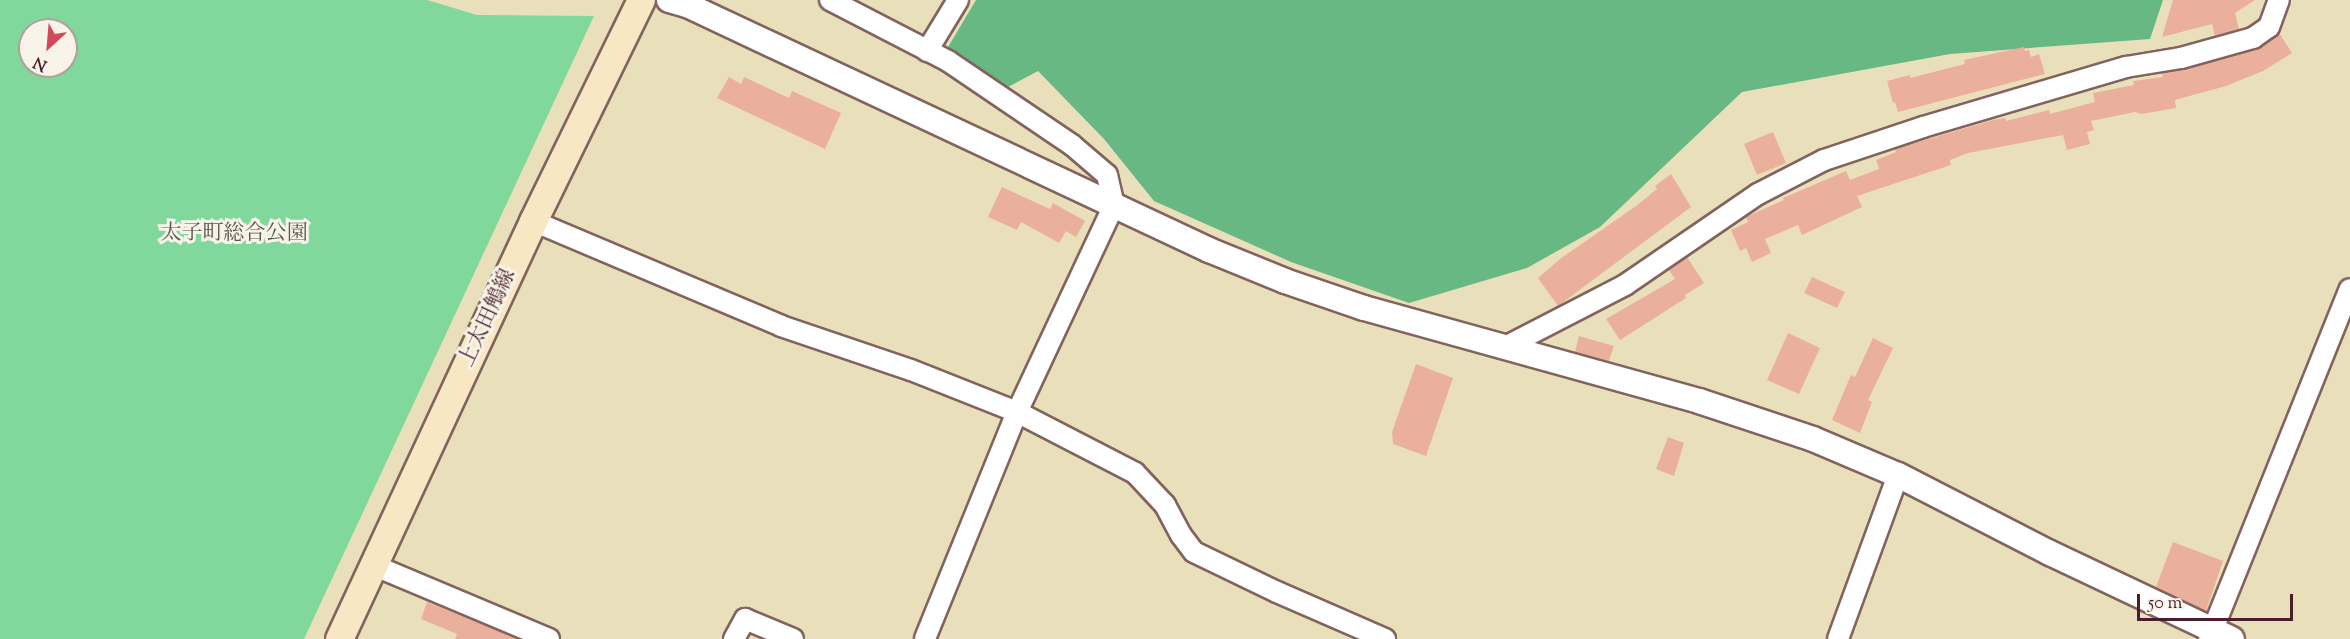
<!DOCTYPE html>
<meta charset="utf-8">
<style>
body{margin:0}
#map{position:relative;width:2350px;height:639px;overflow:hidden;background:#e9e0bb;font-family:"Sorts Mill Goudy","Noto Serif JP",serif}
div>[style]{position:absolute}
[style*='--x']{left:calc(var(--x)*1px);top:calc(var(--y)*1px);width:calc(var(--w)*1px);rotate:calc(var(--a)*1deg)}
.green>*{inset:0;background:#80d89d}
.forest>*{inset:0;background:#68b884}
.building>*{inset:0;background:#eab09c}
.roads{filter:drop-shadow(2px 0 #82635d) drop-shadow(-2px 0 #82635d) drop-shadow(0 2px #82635d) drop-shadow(0 -2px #82635d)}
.minor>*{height:20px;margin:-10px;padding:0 10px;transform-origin:10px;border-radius:10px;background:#fff}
.tertiary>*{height:24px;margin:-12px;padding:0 12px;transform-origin:12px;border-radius:12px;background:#fff}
.secondary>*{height:27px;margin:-13.5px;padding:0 13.5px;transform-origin:13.5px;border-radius:13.5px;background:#f7e8c3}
span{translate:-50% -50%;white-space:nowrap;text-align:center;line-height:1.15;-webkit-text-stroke:6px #f7f3e8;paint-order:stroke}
.park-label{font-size:21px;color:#5a564d}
.street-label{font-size:21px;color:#4a1f2b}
.north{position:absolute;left:18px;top:18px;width:60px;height:60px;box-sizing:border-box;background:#f7f3e8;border:2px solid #b29e9c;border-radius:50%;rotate:206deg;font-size:16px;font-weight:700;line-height:24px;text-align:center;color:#4a1f2b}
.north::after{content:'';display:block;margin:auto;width:21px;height:27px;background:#d1495b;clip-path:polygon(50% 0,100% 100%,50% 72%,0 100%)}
.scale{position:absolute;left:2137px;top:594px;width:156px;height:27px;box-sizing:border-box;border:3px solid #4a1f2b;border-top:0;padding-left:8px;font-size:18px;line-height:21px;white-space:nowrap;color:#4a1f2b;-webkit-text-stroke:4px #f7f3e8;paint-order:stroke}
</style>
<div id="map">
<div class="green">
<div style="clip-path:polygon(evenodd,0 0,427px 0,477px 15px,594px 16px,304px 639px,0 639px,0 0,30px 30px,66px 30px,66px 66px,30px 66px,30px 30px)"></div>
</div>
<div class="forest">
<div style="clip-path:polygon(976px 0,2163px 0,2150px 39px,1950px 54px,1742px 92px,1600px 227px,1527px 268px,1409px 303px,1291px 262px,1154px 201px,1104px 139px,1038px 71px,1006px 88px,948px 47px)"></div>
</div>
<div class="building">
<div style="clip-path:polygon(2173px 0,2255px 0,2235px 13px,2239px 29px,2215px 36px,2212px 24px,2162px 37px)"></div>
<div style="clip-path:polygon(2280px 34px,2292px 53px,2263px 71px,2226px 86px,2175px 100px,2176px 108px,2142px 114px,2135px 112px,2091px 121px,2094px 130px,2087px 132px,2090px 144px,2067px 150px,2063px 135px,1968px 153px,1950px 160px,1951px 165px,1857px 196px,1862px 207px,1802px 235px,1798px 225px,1765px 239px,1771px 253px,1752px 262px,1746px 248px,1740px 251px,1731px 230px,1748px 222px,1746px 217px,1784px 200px,1783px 198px,1846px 171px,1850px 180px,1879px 169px,1876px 160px,1896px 152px,1895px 149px,1898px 148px,1993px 120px,2005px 118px,2006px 121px,2049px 110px,2050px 114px,2095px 102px,2093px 93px,2134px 85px,2133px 81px,2163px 77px,2162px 73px,2256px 50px)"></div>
<div style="clip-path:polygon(2024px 47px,2025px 51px,2029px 50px,2031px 57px,2039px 54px,2045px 74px,1898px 112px,1895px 102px,1893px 103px,1887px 81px,1910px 75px,1910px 78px,1965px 64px,1964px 60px)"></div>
<div style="clip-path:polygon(729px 77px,741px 84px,744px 77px,789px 98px,792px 91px,841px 113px,825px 149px,717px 98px)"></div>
<div style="clip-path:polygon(1773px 132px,1786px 163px,1757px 175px,1744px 144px)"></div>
<div style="clip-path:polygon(1671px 174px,1691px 207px,1558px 306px,1538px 278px,1560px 259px,1636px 206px,1657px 189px,1655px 186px)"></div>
<div style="clip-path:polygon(1002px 187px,1050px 209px,1053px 203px,1085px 221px,1076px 237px,1066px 231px,1059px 243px,1021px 222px,1017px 230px,988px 217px)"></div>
<div style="clip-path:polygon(1687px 257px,1704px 283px,1685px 295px,1686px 298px,1620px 340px,1606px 319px,1675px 279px,1669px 270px)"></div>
<div style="clip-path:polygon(1812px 277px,1845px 292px,1837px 308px,1804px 293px)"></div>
<div style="clip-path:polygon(1788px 333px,1820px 348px,1799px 394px,1767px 380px)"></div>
<div style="clip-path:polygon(1579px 336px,1614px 346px,1609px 361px,1575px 352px)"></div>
<div style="clip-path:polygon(1873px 338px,1893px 348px,1868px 400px,1872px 402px,1860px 433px,1832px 420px,1851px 375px,1855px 377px)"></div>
<div style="clip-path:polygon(1416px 364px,1453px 378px,1426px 456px,1393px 444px,1392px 432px)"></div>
<div style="clip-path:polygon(1668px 437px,1684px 443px,1674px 476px,1656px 469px)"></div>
<div style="clip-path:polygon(2173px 542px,2223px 561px,2206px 611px,2156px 587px)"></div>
<div style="clip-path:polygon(427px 602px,477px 622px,518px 639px,455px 639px,457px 634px,421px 619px)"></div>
</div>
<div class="roads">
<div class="minor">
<div style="--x:830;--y:0;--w:133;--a:27.3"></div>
<div style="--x:948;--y:61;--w:150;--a:34.1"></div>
<div style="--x:1072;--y:145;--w:46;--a:40.6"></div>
<div style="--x:1107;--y:175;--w:31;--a:77"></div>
<div style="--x:1114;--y:205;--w:229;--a:115.1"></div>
<div style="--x:1017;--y:412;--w:245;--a:112.1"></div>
<div style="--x:927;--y:51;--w:60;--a:-58.7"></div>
<div style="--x:533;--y:221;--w:269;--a:22.9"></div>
<div style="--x:781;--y:326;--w:137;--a:18.7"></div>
<div style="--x:911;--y:370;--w:114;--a:21.6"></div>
<div style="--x:1017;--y:412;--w:133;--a:27.3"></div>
<div style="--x:1135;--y:473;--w:44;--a:46.8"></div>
<div style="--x:1165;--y:505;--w:34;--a:62"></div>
<div style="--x:1181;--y:535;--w:21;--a:53"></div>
<div style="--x:1194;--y:552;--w:92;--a:25.7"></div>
<div style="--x:1277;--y:592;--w:118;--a:23.5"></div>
<div style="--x:1503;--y:348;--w:137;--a:-27.3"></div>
<div style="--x:1625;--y:285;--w:161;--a:-34.4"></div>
<div style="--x:1758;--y:194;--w:74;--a:-27.3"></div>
<div style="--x:1824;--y:160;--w:104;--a:-18.4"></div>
<div style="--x:1923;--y:127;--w:212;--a:-16.5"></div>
<div style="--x:2126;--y:67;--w:56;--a:-9.3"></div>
<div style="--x:2181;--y:58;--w:75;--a:-15.5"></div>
<div style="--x:2253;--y:38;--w:19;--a:-35"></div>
<div style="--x:2269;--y:27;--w:29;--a:-70"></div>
<div style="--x:373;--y:565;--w:191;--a:22.8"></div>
<div style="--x:734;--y:639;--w:23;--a:-61"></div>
<div style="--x:745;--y:619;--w:52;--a:22.6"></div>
<div style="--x:1838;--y:639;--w:175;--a:-69.9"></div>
<div style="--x:2209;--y:639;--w:377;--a:-68.1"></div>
</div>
<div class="tertiary">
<div style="--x:669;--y:0;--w:19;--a:16"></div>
<div style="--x:687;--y:5;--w:577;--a:25.14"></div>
<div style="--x:1209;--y:250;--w:82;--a:22.2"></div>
<div style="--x:1285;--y:281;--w:83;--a:18.9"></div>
<div style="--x:1364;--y:308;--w:348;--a:15.5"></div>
<div style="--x:1699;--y:401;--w:120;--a:18.4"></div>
<div style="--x:1813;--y:439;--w:92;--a:23"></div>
<div style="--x:1898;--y:475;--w:171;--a:27.2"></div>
<div style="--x:2050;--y:553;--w:201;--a:25.3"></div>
</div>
<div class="secondary">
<div style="--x:339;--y:639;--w:461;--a:-65.1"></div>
<div style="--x:533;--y:221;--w:246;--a:-64"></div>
</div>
</div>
<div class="park-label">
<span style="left:234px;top:234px">太子町総合公園</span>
</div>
<div class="street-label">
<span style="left:488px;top:318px;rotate:-65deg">上太田鵤線</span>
</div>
<div class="north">N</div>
<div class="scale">50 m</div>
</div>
